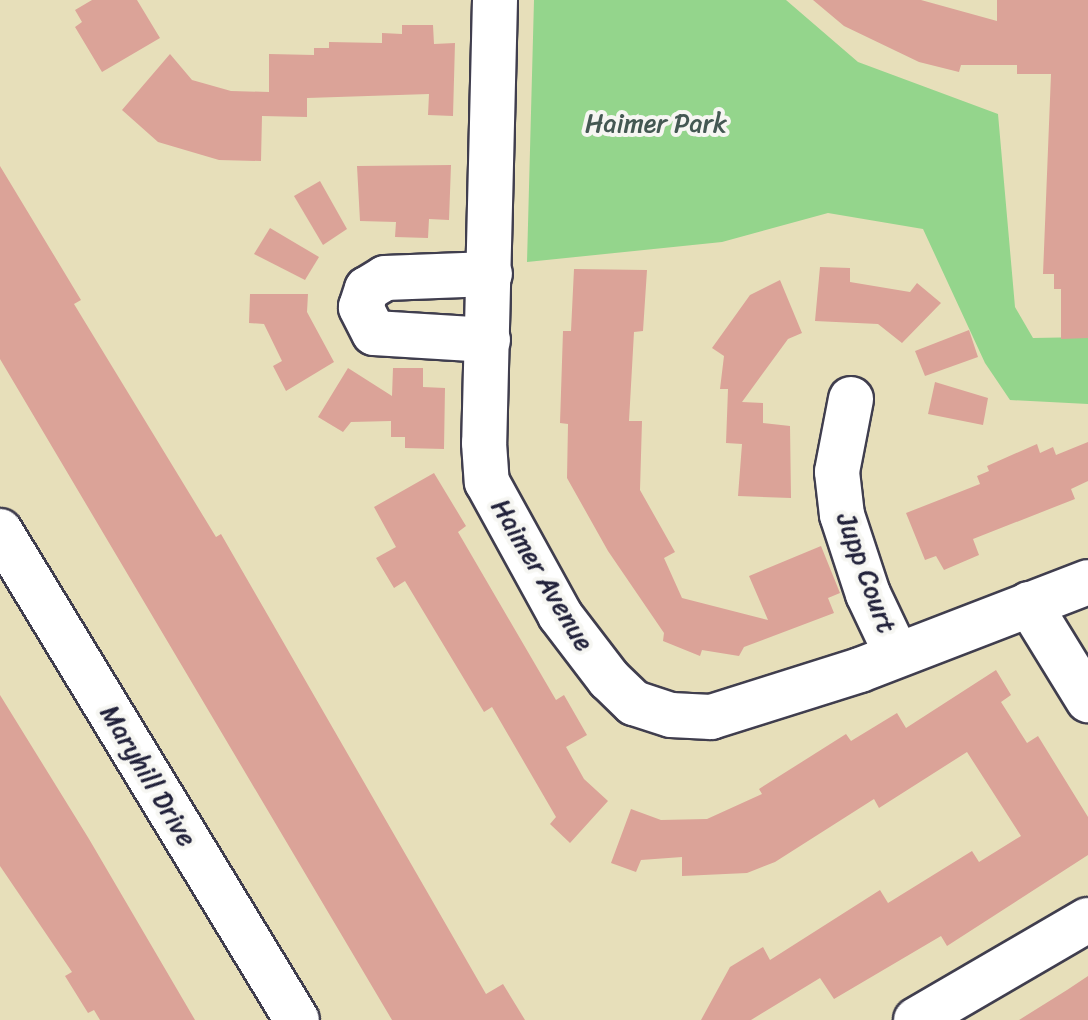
<!DOCTYPE html>
<style>
body{margin:0}
#map{position:relative;width:1088px;height:1020px;overflow:hidden;background:#e7dfba;font-family:Sriracha,sans-serif}
div>[style]{position:absolute}
[style*='--x']{left:calc(var(--x)*1px);top:calc(var(--y)*1px);width:calc(var(--w)*1px);rotate:calc(var(--a)*1deg)}
.green>*{inset:0;background:#94d58c}
.building>*{inset:0;background:#dba398}
.roads{filter:drop-shadow(2px 0 #403e4e) drop-shadow(-2px 0 #403e4e) drop-shadow(0 2px #403e4e) drop-shadow(0 -2px #403e4e)}
.minor>*{height:44px;margin:-22px;padding:0 22px;transform-origin:22px;border-radius:22px;background:#fff}
span{translate:-50% -50%;white-space:nowrap;text-align:center;line-height:1.15;-webkit-text-stroke:8px #f6f6f2;paint-order:stroke}
.park-label{font-size:26px;color:#445853}
.street-label{font-size:26px;color:#22223b}
</style>
<div id="map">
<div class="green">
<div style="clip-path:polygon(534px 0,786px 0,858px 62px,998px 114px,1015px 307px,1033px 338px,1088px 337px,1088px 404px,1010px 400px,985px 363px,923px 229px,828px 213px,722px 242px,527px 262px)"></div>
</div>
<div class="building">
<div style="clip-path:polygon(92px 0,137px 0,160px 38px,102px 72px,75px 27px,82px 22px,75px 10px)"></div>
<div style="clip-path:polygon(813px 0,921px 0,997px 21px,997px 0,1088px 0,1088px 338px,1061px 339px,1061px 289px,1054px 289px,1054px 274px,1043px 274px,1051px 74px,1017px 74px,1017px 65px,961px 65px,959px 72px,919px 62px,844px 26px)"></div>
<div style="clip-path:polygon(402px 25px,433px 25px,434px 44px,455px 43px,453px 116px,428px 115px,429px 94px,307px 98px,307px 117px,262px 116px,261px 161px,219px 160px,158px 142px,122px 110px,170px 54px,192px 80px,231px 91px,269px 92px,269px 54px,314px 55px,314px 48px,329px 48px,329px 42px,382px 43px,382px 33px,402px 34px)"></div>
<div style="clip-path:polygon(451px 165px,449px 220px,429px 219px,428px 238px,395px 237px,396px 222px,360px 221px,357px 166px)"></div>
<div style="clip-path:polygon(0 166px,81px 300px,74px 304px,216px 537px,221px 534px,486px 994px,503px 984px,525px 1020px,392px 1020px,0 359px)"></div>
<div style="clip-path:polygon(320px 181px,347px 229px,323px 245px,294px 196px)"></div>
<div style="clip-path:polygon(270px 228px,319px 257px,305px 280px,254px 254px)"></div>
<div style="clip-path:polygon(820px 267px,850px 268px,850px 282px,910px 292px,917px 283px,941px 303px,902px 343px,878px 324px,815px 321px)"></div>
<div style="clip-path:polygon(574px 269px,647px 270px,643px 331px,634px 332px,629px 421px,642px 421px,640px 490px,675px 552px,664px 558px,682px 598px,768px 620px,749px 576px,821px 546px,840px 593px,828px 598px,834px 613px,744px 647px,739px 656px,702px 650px,700px 656px,663px 641px,664px 633px,608px 551px,567px 478px,568px 424px,560px 423px,563px 331px,571px 331px)"></div>
<div style="clip-path:polygon(780px 280px,802px 333px,788px 339px,742px 402px,763px 403px,763px 423px,790px 426px,791px 498px,738px 496px,742px 444px,726px 443px,728px 389px,720px 389px,724px 356px,712px 348px,750px 295px)"></div>
<div style="clip-path:polygon(250px 294px,308px 294px,307px 312px,334px 362px,286px 391px,273px 366px,282px 361px,264px 324px,249px 323px)"></div>
<div style="clip-path:polygon(969px 330px,978px 357px,925px 376px,915px 351px)"></div>
<div style="clip-path:polygon(348px 368px,392px 396px,393px 368px,423px 368px,423px 387px,445px 388px,444px 449px,405px 448px,405px 437px,391px 437px,391px 421px,351px 422px,343px 432px,318px 417px)"></div>
<div style="clip-path:polygon(935px 382px,988px 398px,983px 425px,928px 414px)"></div>
<div style="clip-path:polygon(1088px 442px,1088px 481px,1071px 489px,1075px 499px,973px 539px,979px 555px,944px 570px,936px 556px,925px 560px,906px 513px,980px 484px,977px 476px,989px 471px,987px 466px,1037px 444px,1040px 453px,1053px 447px,1056px 455px)"></div>
<div style="clip-path:polygon(434px 473px,466px 526px,458px 532px,556px 700px,564px 695px,587px 735px,566px 747px,584px 779px,608px 801px,570px 843px,550px 824px,556px 817px,492px 707px,484px 712px,405px 581px,394px 588px,376px 558px,396px 547px,374px 507px)"></div>
<div style="clip-path:polygon(996px 670px,1011px 695px,1001px 702px,1027px 743px,1038px 736px,1088px 817px,1088px 855px,947px 946px,941px 936px,834px 999px,820px 978px,751px 1020px,701px 1020px,730px 967px,763px 947px,770px 960px,880px 890px,888px 903px,972px 851px,979px 862px,1021px 836px,967px 752px,879px 808px,874px 799px,775px 862px,747px 873px,682px 876px,682px 857px,641px 860px,636px 872px,611px 863px,631px 809px,661px 820px,707px 819px,762px 794px,759px 789px,846px 734px,851px 741px,897px 713px,906px 728px)"></div>
<div style="clip-path:polygon(0 695px,89px 839px,195px 1020px,100px 1020px,94px 1010px,88px 1013px,65px 976px,72px 972px,0 866px)"></div>
<div style="clip-path:polygon(1088px 976px,1088px 1020px,1019px 1020px,1067px 990px)"></div>
</div>
<div class="roads">
<div class="minor">
<div style="--x:495;--y:0;--w:443;--a:91.4"></div>
<div style="--x:484;--y:443;--w:39;--a:86"></div>
<div style="--x:487;--y:482;--w:152;--a:61.2"></div>
<div style="--x:560;--y:615;--w:81;--a:52.6"></div>
<div style="--x:609;--y:679;--w:35;--a:44"></div>
<div style="--x:634;--y:703;--w:39;--a:18"></div>
<div style="--x:671;--y:715;--w:40;--a:2.9"></div>
<div style="--x:711;--y:717;--w:156;--a:-17.5"></div>
<div style="--x:860;--y:670;--w:244;--a:-21.1"></div>
<div style="--x:488;--y:340;--w:114;--a:-176.5"></div>
<div style="--x:374;--y:333;--w:29;--a:-117"></div>
<div style="--x:361;--y:307;--w:19;--a:-72"></div>
<div style="--x:367;--y:289;--w:21;--a:-31"></div>
<div style="--x:385;--y:278;--w:105;--a:-2.2"></div>
<div style="--x:851;--y:399;--w:74;--a:100.9"></div>
<div style="--x:837;--y:472;--w:43;--a:83.4"></div>
<div style="--x:842;--y:515;--w:83;--a:71.8"></div>
<div style="--x:868;--y:594;--w:65;--a:64.6"></div>
<div style="--x:0;--y:531;--w:572;--a:58.73"></div>
<div style="--x:1029;--y:604;--w:113;--a:58.4"></div>
<div style="--x:916;--y:1020;--w:199;--a:-30.2"></div>
</div>
</div>
<div class="park-label">
<span style="left:656px;top:124px">Haimer Park</span>
</div>
<div class="street-label">
<span style="left:866px;top:573px;rotate:70deg">Jupp Court</span>
<span style="left:542px;top:575px;rotate:59deg">Haimer Avenue</span>
<span style="left:148px;top:776px;rotate:59deg">Maryhill Drive</span>
</div>
</div>
